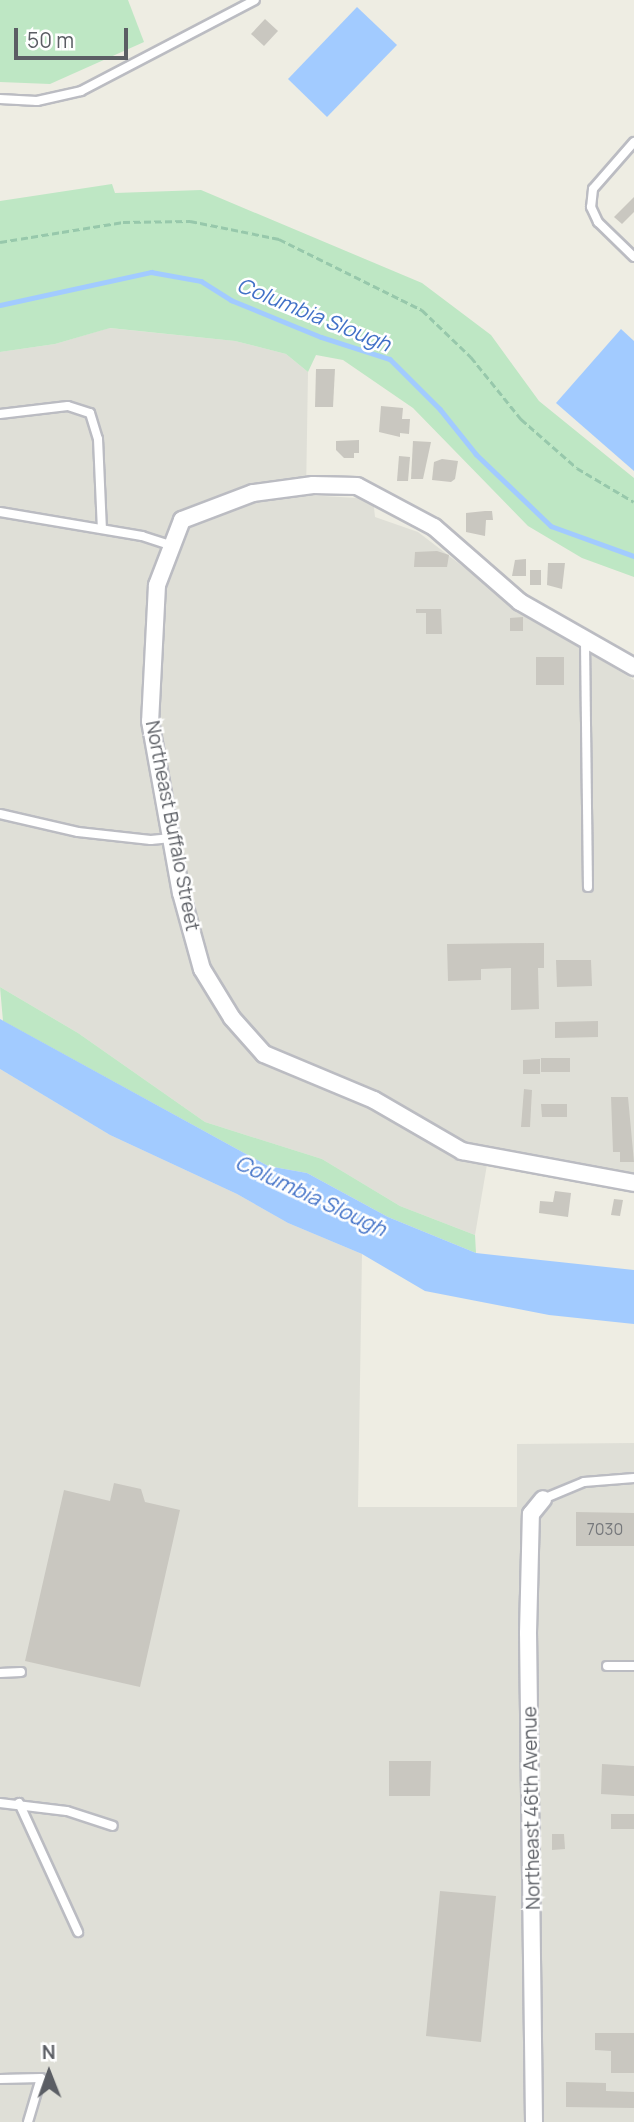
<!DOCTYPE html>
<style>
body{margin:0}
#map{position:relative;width:634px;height:2122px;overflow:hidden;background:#eeede3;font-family:Manrope,sans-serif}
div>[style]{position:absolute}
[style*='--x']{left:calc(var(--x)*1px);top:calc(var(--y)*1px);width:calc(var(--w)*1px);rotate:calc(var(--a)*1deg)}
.industrial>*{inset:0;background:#dfdfd7}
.green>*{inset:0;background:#bee7c4}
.water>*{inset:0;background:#a2cbff}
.stream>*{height:4.5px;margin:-2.25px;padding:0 2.25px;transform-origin:2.25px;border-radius:2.25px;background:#a2cbff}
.building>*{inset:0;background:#c9c7c0}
.path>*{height:2.5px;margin-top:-1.25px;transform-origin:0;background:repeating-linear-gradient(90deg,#97c8ab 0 7px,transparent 0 10.5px)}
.roads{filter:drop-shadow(2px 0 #bbbcc2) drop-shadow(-2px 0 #bbbcc2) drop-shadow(0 2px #bbbcc2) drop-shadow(0 -2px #bbbcc2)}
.lane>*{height:8px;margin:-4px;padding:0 4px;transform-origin:4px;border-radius:4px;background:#fff}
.street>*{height:16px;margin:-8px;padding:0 8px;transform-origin:8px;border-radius:8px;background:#fff}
span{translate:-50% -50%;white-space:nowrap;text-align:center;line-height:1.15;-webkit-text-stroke:5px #fff;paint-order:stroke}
.number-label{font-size:16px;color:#76787b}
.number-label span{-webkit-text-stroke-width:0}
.street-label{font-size:19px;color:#5b5e64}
.water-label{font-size:21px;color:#4171c7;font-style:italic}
.north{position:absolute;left:14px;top:2038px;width:70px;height:70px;-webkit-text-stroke:5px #fff;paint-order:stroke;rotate:359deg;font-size:19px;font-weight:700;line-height:28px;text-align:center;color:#5b5e64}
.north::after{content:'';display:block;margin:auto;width:24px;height:32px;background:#5b5e64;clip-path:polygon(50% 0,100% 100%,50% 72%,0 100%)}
.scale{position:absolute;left:14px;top:28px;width:114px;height:32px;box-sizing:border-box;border:4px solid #5b5e64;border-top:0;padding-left:9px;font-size:21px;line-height:24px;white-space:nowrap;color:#5b5e64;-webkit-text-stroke:5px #fff;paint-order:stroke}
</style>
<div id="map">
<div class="industrial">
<div style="clip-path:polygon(109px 328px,235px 341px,286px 354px,308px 372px,306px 495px,373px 499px,375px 517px,418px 532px,522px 612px,634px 680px,634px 1173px,490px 1147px,475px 1235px,400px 1206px,322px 1159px,205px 1122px,78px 1033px,0 987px,0 352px,55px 344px)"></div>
<div style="clip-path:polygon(0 1069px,110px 1135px,237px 1194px,288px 1223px,362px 1254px,358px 1507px,517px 1507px,517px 1444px,634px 1443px,634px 2122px,0 2122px)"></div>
</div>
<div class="green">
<div style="clip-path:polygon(0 0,128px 0,144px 42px,50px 84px,0 82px)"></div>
<div style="clip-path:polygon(112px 184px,115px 193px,201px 190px,422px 283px,491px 335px,539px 401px,634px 478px,634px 577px,582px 558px,528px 526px,413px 408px,343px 360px,316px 355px,308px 372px,286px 354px,235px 341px,110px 328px,55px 344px,0 352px,0 201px)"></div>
<div style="clip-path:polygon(0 987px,78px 1033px,205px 1122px,322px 1159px,400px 1206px,475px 1235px,476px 1253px,388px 1217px,307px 1173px,268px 1166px,3px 1021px)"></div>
</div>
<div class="water">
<div style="clip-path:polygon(357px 7px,397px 45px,327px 117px,288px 79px)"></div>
<div style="clip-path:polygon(621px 329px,634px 341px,634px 471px,556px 403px)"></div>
<div style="clip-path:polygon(0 1019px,268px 1166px,307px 1173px,388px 1217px,476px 1253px,634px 1270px,634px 1324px,549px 1315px,425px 1291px,362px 1254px,288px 1223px,237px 1194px,110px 1135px,0 1069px)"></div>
</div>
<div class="stream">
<div style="--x:0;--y:305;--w:155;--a:-12.3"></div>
<div style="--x:151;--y:272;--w:51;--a:10.2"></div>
<div style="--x:201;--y:281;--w:36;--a:32"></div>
<div style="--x:231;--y:300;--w:97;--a:22.3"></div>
<div style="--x:321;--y:337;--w:72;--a:17.7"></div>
<div style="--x:390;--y:359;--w:71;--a:45"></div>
<div style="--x:440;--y:409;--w:58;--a:51.3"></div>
<div style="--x:476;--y:454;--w:104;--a:43.8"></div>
<div style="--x:551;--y:526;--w:88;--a:19.9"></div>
</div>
<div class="building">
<div style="clip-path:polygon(265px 19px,278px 31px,264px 46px,251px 34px)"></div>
<div style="clip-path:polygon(634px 197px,634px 212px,622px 224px,614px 217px)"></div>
<div style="clip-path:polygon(316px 369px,335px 369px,333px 407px,315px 407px)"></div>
<div style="clip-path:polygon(381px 406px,403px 408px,402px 419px,410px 419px,409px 434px,400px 433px,400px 437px,379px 432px)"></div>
<div style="clip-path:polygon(359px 440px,359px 453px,354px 453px,354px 458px,344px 458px,336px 450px,336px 441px)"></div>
<div style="clip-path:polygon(413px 441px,431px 442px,423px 479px,411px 479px)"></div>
<div style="clip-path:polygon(399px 456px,410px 457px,408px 481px,397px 481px)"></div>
<div style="clip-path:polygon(442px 459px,458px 461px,455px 479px,451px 482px,432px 480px,434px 462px)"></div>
<div style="clip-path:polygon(485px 511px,492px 511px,493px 520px,486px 520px,485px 536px,466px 532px,466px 513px)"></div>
<div style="clip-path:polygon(437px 551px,449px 555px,447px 567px,414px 567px,415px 552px)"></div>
<div style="clip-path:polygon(526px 559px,526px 576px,512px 576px,515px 560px)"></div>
<div style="clip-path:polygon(548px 563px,565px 563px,562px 589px,547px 585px)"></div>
<div style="clip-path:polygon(530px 570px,541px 570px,541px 585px,530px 585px)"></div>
<div style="clip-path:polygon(416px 609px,441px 609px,442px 634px,426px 634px,426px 613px,416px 613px)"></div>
<div style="clip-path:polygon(523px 617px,523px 631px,510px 631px,510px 618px)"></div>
<div style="clip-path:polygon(536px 657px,564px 657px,564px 685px,536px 685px)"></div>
<div style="clip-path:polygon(544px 943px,544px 968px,538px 968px,539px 1009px,511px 1010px,511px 968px,481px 969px,481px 980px,448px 981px,447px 944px)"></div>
<div style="clip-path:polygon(556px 960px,591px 960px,592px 986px,557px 987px)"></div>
<div style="clip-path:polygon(598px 1021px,598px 1037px,555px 1038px,555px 1022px)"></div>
<div style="clip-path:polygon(541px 1058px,570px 1058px,570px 1072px,541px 1072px)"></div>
<div style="clip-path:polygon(540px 1059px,540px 1074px,523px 1074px,523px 1060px)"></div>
<div style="clip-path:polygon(524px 1089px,532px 1090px,530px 1127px,521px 1127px)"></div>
<div style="clip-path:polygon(611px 1097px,628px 1097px,634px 1162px,620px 1162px,620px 1152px,613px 1152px)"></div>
<div style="clip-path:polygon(541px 1104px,567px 1104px,567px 1117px,542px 1117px)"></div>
<div style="clip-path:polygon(555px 1191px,571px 1193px,568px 1217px,539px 1213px,540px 1201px,553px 1202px)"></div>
<div style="clip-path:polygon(614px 1199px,623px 1200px,620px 1216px,611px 1215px)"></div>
<div style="clip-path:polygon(114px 1483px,141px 1489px,145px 1502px,180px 1510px,140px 1687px,25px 1661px,64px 1490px,110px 1501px)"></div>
<div style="clip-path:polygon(576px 1512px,634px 1513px,634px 1546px,576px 1546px)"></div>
<div style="clip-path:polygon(389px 1761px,431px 1761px,430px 1796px,389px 1796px)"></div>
<div style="clip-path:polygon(602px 1764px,634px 1766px,634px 1796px,601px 1794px)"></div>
<div style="clip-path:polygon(611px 1814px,634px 1814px,634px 1829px,611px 1829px)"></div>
<div style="clip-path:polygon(552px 1834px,564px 1834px,565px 1849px,552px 1850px)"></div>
<div style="clip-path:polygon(440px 1891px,496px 1896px,481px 2042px,426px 2036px)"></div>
<div style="clip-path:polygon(595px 2033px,634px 2033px,634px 2073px,611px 2073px,611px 2051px,595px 2050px)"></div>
<div style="clip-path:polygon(566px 2082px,606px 2083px,606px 2091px,634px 2092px,634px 2108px,566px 2107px)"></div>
</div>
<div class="path">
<div style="--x:0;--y:242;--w:125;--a:-9.2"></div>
<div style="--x:123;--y:222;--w:67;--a:-0.9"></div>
<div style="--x:190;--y:221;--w:91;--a:11.4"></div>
<div style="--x:279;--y:239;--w:160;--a:26.4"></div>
<div style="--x:422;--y:310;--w:68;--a:43.8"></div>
<div style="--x:471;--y:357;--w:80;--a:51.1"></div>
<div style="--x:521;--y:419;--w:74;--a:41.2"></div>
<div style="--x:577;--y:468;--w:66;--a:30.8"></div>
</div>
<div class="roads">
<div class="lane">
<div style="--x:0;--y:99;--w:37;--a:3"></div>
<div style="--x:37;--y:101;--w:45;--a:-12.8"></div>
<div style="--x:81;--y:91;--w:196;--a:-27.6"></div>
<div style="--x:634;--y:142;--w:62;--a:131.1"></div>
<div style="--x:593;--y:189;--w:18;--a:96"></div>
<div style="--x:591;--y:207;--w:17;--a:65"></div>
<div style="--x:598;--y:222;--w:50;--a:44.2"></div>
<div style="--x:0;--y:414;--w:68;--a:-6.7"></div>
<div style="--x:68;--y:406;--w:23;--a:18"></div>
<div style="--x:90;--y:413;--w:27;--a:73"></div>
<div style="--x:98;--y:439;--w:90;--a:87.5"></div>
<div style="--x:0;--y:512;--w:144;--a:9.6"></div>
<div style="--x:142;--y:536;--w:32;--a:18"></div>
<div style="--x:585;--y:642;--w:245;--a:89.3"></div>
<div style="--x:0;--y:814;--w:80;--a:13"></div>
<div style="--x:78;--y:832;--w:73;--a:6.3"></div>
<div style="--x:151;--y:840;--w:20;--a:-6"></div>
<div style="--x:543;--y:1499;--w:44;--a:-22.5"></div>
<div style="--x:584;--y:1482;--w:50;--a:-4.6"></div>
<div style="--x:607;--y:1666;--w:27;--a:0"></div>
<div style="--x:0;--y:1673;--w:21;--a:-3"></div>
<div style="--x:0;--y:1803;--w:67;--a:6.8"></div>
<div style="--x:67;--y:1811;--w:48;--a:18.1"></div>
<div style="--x:19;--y:1803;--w:142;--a:65.4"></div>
<div style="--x:0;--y:2079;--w:41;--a:-1.4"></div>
<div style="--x:41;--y:2078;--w:46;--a:106.5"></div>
</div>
<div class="street">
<div style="--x:634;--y:667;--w:131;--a:-150.3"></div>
<div style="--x:520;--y:602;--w:114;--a:-138.9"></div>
<div style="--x:434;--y:527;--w:87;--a:-152"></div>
<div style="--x:357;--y:486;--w:44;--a:-178.7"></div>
<div style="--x:313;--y:485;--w:61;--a:172.4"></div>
<div style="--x:253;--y:493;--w:76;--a:159.2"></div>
<div style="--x:182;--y:520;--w:70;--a:111"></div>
<div style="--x:157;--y:585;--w:136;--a:92.9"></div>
<div style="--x:150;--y:721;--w:175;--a:79.8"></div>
<div style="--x:181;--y:893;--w:79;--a:74.6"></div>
<div style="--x:202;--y:969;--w:57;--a:58.5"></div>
<div style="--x:232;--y:1018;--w:48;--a:48.4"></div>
<div style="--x:264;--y:1054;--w:119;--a:22.7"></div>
<div style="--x:374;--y:1100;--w:102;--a:30.1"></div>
<div style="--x:462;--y:1151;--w:175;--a:10.5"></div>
<div style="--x:534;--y:2122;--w:489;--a:-90.7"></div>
<div style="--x:528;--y:1633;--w:119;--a:-88.6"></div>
<div style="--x:531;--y:1514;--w:19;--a:-51"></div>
</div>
</div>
<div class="number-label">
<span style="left:605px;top:1529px">7030</span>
</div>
<div class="street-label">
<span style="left:172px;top:826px;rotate:79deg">Northeast Buffalo Street</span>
<span style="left:532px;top:1808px;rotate:-91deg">Northeast 46th Avenue</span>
</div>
<div class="water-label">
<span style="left:314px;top:314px;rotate:22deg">Columbia Slough</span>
<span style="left:311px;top:1195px;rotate:25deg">Columbia Slough</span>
</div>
<div class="north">N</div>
<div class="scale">50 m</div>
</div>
